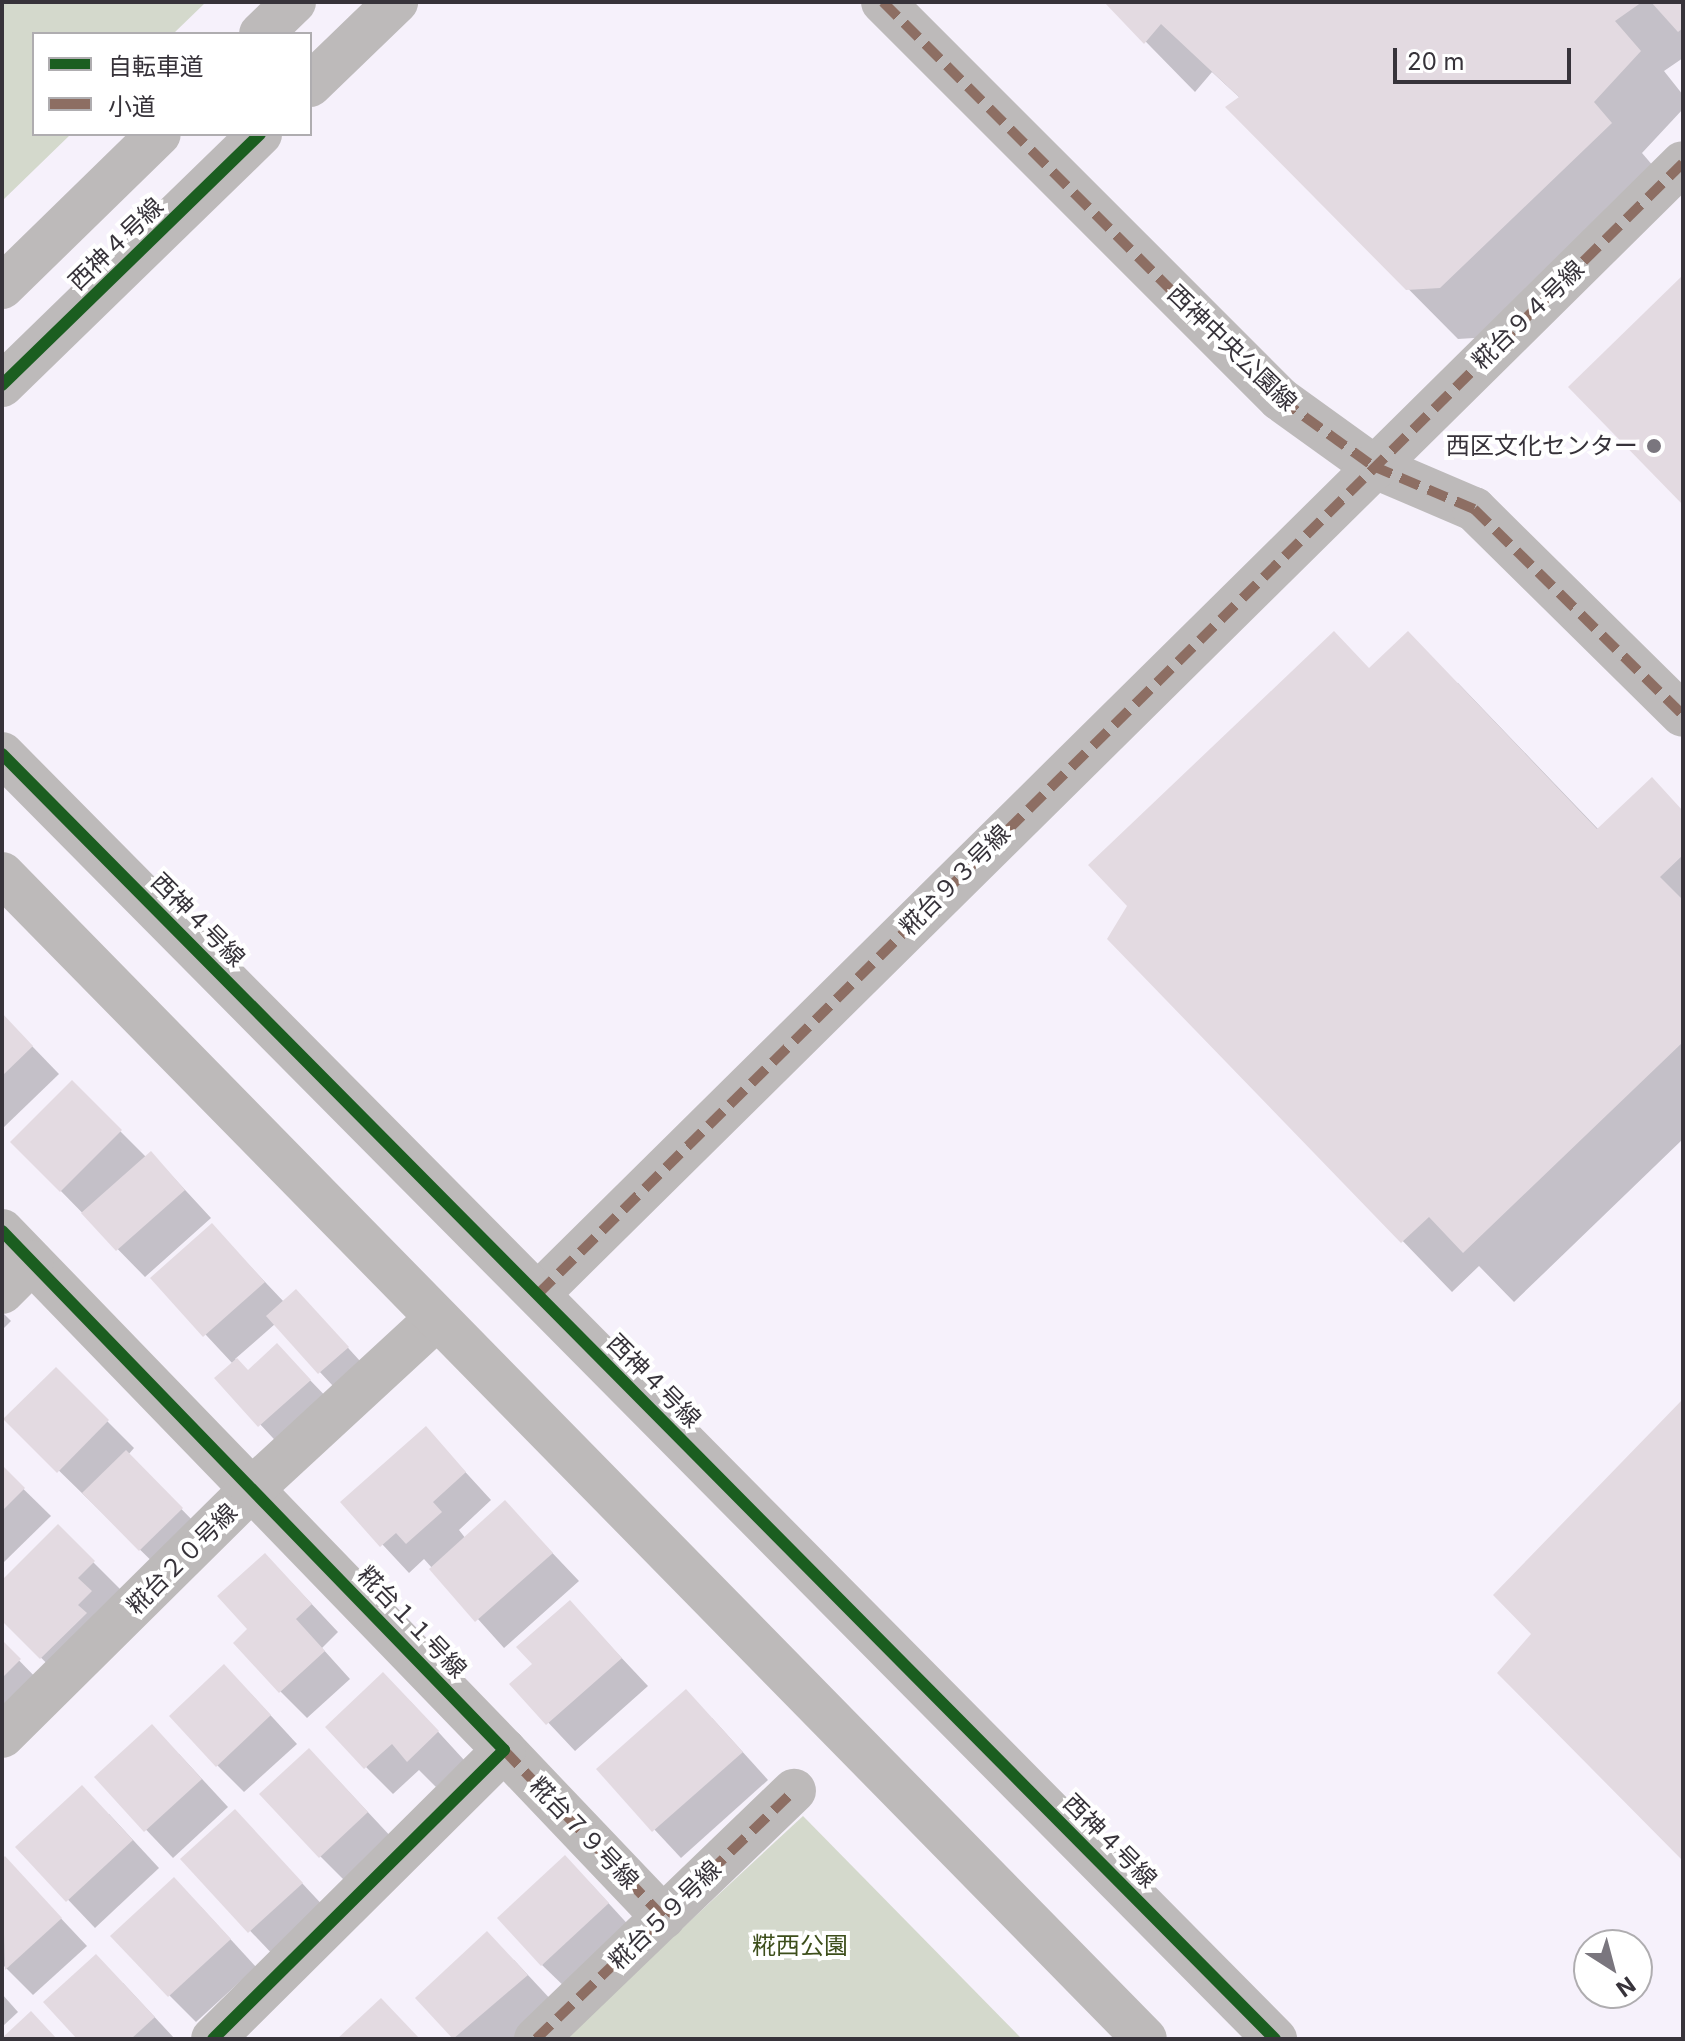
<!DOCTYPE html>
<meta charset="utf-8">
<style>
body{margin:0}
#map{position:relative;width:1685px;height:2041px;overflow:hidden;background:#f6f1fb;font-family:Inter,"Noto Sans JP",sans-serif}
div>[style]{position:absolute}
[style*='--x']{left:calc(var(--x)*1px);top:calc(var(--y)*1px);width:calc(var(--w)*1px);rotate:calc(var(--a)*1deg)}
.green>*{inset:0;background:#d4d9cc}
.shadow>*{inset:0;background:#0003}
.building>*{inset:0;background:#e3dae1}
.pedestrian>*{height:44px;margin:-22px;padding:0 22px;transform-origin:22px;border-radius:22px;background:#bdbaba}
.minor>*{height:44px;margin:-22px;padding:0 22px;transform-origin:22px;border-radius:22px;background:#bdbaba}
.tertiary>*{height:44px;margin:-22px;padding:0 22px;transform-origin:22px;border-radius:22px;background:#bdbaba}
.quiet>*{height:10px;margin-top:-5px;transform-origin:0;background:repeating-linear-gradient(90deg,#8d6e63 0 20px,transparent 0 30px)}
.cycleway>*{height:12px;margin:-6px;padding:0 6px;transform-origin:6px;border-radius:6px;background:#1b5e20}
.dots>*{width:22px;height:22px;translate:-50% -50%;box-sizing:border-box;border:4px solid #fff;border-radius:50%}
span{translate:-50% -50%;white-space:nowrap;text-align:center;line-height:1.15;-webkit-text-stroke:8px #fff;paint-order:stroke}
.street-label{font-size:24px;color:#37333a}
.poi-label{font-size:24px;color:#37333a}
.right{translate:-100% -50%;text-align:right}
.park-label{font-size:24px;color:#3d4e1b}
.frame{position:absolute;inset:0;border:4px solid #37333a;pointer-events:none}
.legend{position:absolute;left:32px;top:32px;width:280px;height:104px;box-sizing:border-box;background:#fff;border:2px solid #afadb0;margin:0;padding:10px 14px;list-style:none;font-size:24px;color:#37333a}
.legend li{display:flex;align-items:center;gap:16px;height:40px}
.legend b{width:40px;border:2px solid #afadb0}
.north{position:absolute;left:1573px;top:1929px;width:80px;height:80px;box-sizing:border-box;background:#fff;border:2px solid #afadb0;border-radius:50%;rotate:144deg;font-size:22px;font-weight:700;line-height:32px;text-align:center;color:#37333a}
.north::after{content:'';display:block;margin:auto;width:28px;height:36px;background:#7a767e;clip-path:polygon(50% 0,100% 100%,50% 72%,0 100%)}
.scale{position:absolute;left:1393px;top:48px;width:178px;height:36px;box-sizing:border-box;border:4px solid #37333a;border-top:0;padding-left:10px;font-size:24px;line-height:28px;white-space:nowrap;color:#37333a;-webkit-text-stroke:6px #fff;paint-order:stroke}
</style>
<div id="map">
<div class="green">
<div style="clip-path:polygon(2px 2px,206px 2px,173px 34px,34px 34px,34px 134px,71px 134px,2px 201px)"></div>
<div style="clip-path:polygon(803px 1816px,1022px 2039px,563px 2039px)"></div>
</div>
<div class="shadow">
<div style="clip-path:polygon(1107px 2px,1683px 2px,1683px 58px,1664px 71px,1683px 95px,1683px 109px,1642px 153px,1660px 174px,1490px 337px,1458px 339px,1228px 107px,1240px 98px,1212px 72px,1195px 92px)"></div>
<div style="clip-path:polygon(1370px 670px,1458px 683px,1599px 830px,1683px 812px,1683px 1139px,1514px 1302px,1479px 1266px,1452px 1292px,1110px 938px)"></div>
<div style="clip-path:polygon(2px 1015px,59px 1074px,2px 1129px)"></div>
<div style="clip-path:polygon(72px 1083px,146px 1157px,151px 1153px,211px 1218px,145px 1277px,13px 1142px)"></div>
<div style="clip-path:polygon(212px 1226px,284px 1302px,309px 1305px,360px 1361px,333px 1386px,275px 1324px,235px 1359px,249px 1372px,277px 1346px,337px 1408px,287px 1453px,217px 1378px,233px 1364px,153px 1278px)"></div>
<div style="clip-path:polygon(2px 1312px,11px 1321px,2px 1330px)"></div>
<div style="clip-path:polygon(56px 1370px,134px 1448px,128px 1455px,208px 1536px,167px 1576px,6px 1419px)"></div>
<div style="clip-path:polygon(426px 1429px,491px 1500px,459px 1530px,466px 1539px,505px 1503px,579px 1581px,504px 1648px,424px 1559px,409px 1573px,343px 1502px)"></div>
<div style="clip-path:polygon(2px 1468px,51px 1516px,2px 1564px)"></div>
<div style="clip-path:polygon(58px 1527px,120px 1589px,68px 1685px,2px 1618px,2px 1583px)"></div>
<div style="clip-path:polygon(292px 1583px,338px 1632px,322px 1648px,350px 1679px,307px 1718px,280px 1691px)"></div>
<div style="clip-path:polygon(570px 1603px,648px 1686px,575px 1751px,512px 1684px,535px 1664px)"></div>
<div style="clip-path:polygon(2px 1643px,46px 1688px,2px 1732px)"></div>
<div style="clip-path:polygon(251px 1694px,297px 1744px,244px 1792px,217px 1765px)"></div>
<div style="clip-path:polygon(410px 1701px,464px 1760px,436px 1787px,419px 1770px,393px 1794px,366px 1767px)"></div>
<div style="clip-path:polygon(712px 1718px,768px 1780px,681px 1858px,599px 1770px)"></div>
<div style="clip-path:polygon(179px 1754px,228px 1807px,173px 1858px,97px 1778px)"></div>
<div style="clip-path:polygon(336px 1778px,394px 1840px,347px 1883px,320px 1856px)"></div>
<div style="clip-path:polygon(235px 1811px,328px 1911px,277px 1959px,183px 1860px)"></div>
<div style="clip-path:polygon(109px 1814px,159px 1868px,95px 1928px,18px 1847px)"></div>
<div style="clip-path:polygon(5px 1859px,87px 1946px,33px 1995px,2px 1964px)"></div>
<div style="clip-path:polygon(591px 1884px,634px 1931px,569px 1991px,542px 1965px)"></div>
<div style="clip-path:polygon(201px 1907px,256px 1967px,196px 2022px,169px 1995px)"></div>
<div style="clip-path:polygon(514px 1960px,554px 2003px,514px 2039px,456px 2039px,418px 1998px)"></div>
<div style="clip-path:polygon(123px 1983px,175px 2039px,80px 2039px)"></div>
<div style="clip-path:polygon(2px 1994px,18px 2012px,2px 2027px)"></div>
</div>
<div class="building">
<div style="clip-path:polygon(1104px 2px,1642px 2px,1615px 21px,1641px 51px,1594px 102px,1612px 123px,1440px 288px,1406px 290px,1225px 107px,1239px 97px,1161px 24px,1144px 44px)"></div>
<div style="clip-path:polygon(1651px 2px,1683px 2px,1683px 28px,1678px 32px)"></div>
<div style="clip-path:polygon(1683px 275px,1683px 505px,1568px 387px)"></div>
<div style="clip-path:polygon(1334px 631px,1369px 668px,1408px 631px,1597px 829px,1652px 777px,1683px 811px,1683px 855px,1660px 877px,1683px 900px,1683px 1042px,1463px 1253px,1429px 1217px,1401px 1243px,1107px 939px,1127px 906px,1088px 865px)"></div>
<div style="clip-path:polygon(2px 1013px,33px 1046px,2px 1076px)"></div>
<div style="clip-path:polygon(72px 1080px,122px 1130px,60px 1192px,10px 1142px)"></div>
<div style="clip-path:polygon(151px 1151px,185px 1190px,116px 1251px,81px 1213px)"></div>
<div style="clip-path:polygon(212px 1223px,265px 1282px,203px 1337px,150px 1278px)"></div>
<div style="clip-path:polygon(296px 1289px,349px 1347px,318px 1374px,266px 1316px)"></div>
<div style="clip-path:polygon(277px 1343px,311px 1380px,258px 1427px,214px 1378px,237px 1358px,248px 1370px)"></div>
<div style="clip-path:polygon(56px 1367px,109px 1420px,57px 1473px,3px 1419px)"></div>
<div style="clip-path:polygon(1683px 1399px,1683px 1861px,1497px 1673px,1531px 1634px,1493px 1595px)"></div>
<div style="clip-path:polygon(426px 1426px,466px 1472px,433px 1502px,442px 1512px,406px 1544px,396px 1533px,380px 1547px,340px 1502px)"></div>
<div style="clip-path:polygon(126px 1450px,183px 1508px,139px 1551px,82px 1493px)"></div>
<div style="clip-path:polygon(2px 1465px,25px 1488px,2px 1511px)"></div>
<div style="clip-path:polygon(505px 1500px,553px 1553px,475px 1622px,429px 1569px)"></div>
<div style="clip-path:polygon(58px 1524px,95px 1561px,78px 1578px,92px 1591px,78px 1605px,87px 1613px,40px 1659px,2px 1621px,2px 1580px)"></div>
<div style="clip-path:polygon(265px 1553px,312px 1604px,296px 1619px,325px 1651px,279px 1693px,233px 1643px,247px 1629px,217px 1596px)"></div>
<div style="clip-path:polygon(570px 1600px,622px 1658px,546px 1725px,509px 1684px,532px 1664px,516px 1647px)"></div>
<div style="clip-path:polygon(2px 1640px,21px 1659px,2px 1678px)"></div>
<div style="clip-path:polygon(224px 1664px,271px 1715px,216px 1767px,169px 1716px)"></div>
<div style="clip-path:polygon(383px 1672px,439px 1731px,407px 1762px,392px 1744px,364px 1769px,325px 1727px)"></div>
<div style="clip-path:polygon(686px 1689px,743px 1752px,652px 1832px,596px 1769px)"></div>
<div style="clip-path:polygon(152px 1724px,202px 1779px,144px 1832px,94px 1777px)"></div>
<div style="clip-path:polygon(309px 1748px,368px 1812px,319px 1858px,259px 1794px)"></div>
<div style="clip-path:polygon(82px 1785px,133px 1840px,66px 1902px,15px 1847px)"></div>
<div style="clip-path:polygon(235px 1809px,303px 1883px,248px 1933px,180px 1859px)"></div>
<div style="clip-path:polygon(565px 1855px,609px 1903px,541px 1966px,497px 1918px)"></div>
<div style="clip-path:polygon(5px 1856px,62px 1918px,5px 1970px,2px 1859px)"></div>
<div style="clip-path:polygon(174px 1877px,231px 1939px,168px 1997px,110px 1936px)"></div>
<div style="clip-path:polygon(487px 1931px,528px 1975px,453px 2039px,415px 1998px)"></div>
<div style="clip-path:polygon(96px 1954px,155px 2017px,131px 2039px,77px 2039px,43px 2002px)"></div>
<div style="clip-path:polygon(381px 1998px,420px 2039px,337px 2039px)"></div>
<div style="clip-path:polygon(31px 2011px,57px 2039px,2px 2039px,2px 2038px)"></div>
</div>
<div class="pedestrian">
<div style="--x:883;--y:2;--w:561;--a:45"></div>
<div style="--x:1280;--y:399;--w:115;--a:35.8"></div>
<div style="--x:1373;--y:466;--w:110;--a:23.1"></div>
<div style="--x:1474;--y:509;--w:293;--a:44.6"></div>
<div style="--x:538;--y:1294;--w:1609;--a:-44.65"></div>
<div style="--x:504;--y:1750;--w:231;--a:46.4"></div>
<div style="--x:536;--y:2039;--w:358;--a:-43.9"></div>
</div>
<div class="minor">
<div style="--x:2;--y:1231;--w:722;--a:45.95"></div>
<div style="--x:504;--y:1750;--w:410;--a:135.2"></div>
<div style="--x:2;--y:1292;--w:42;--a:-45"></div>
<div style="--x:2;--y:1736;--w:351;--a:-44.7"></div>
<div style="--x:252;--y:1489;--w:249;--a:-42.7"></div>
</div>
<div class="tertiary">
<div style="--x:261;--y:34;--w:46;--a:-44.1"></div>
<div style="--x:310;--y:85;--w:120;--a:-44"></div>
<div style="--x:2;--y:287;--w:219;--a:-44.3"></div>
<div style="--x:2;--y:385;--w:360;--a:-44.2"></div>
<div style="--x:2;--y:754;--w:1809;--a:45.27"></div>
<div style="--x:2;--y:874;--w:1632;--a:45.55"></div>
</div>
<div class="quiet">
<div style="--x:883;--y:2;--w:561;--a:45"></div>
<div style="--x:1280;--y:399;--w:115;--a:35.8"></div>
<div style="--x:1373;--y:466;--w:110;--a:23.1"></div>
<div style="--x:1474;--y:509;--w:293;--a:44.6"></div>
<div style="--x:538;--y:1294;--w:1609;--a:-44.65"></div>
<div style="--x:504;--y:1750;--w:231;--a:46.4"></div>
<div style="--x:536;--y:2039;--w:358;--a:-43.9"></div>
</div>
<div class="cycleway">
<div style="--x:2;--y:385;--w:360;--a:-44.2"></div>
<div style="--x:2;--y:754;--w:1809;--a:45.27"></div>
<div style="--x:2;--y:1231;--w:722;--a:45.95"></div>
<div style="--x:504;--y:1750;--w:410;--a:135.2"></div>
</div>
<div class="dots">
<div style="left:1654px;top:446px;background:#7a767e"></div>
</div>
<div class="street-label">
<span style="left:116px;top:244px;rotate:-44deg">西神４号線</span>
<span style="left:1528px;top:315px;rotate:-44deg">糀台９４号線</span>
<span style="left:1232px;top:348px;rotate:44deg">西神中央公園線</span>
<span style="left:955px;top:880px;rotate:-45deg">糀台９３号線</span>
<span style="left:198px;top:920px;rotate:45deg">西神４号線</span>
<span style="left:654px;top:1381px;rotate:45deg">西神４号線</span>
<span style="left:182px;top:1559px;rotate:-45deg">糀台２０号線</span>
<span style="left:412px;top:1622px;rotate:46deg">糀台１１号線</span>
<span style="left:584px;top:1833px;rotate:46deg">糀台７９号線</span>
<span style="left:1110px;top:1841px;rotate:45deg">西神４号線</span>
<span style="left:665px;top:1915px;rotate:-44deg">糀台５９号線</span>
</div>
<div class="poi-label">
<span class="right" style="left:1638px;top:446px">西区文化センター</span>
</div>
<div class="park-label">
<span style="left:800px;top:1946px">糀西公園</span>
</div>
<div class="frame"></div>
<ul class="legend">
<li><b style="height:10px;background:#1b5e20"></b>自転車道</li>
<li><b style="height:10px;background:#8d6e63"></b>小道</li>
</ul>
<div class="north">N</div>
<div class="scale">20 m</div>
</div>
